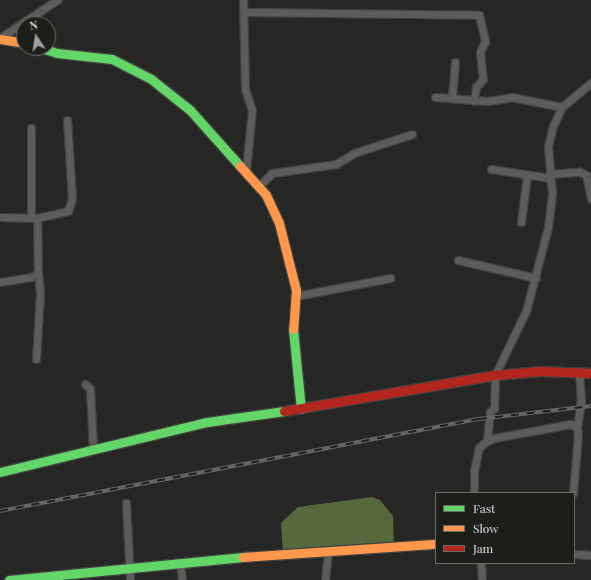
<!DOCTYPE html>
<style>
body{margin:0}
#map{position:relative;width:591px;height:580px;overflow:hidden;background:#262725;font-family:"Playfair Display",serif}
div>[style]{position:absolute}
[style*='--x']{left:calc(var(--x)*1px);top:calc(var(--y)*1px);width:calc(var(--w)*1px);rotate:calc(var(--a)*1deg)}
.water>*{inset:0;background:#55693c}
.roads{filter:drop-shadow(1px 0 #414240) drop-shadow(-1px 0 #414240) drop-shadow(0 1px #414240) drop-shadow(0 -1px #414240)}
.street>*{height:7px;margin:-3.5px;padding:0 3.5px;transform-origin:3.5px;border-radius:3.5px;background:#5c5c5b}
.fast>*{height:9px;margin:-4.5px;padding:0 4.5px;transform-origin:4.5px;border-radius:4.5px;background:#63d668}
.slow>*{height:9px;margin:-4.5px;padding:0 4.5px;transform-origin:4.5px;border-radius:4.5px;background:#ff974d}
.jam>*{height:9px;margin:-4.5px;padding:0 4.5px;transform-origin:4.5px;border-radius:4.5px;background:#b3261e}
.rail>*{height:4px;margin-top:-2px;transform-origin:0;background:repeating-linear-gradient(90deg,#1c1e1a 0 8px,#656564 0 16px);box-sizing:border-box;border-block:1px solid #656564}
span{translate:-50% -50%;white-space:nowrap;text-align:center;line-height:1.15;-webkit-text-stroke:4px #1c1e1a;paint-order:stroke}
.legend{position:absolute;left:435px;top:492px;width:140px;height:72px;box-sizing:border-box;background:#1c1e1a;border:1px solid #6a6c68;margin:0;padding:5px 7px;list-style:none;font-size:12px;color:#e0e1de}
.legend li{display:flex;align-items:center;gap:8px;height:20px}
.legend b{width:20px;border:1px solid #6a6c68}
.north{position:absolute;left:16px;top:16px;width:40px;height:40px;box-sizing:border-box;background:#1c1e1a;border:1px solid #6a6c68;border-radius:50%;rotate:348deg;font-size:11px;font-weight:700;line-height:16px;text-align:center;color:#e0e1de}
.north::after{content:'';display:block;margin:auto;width:14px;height:18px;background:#9fa09d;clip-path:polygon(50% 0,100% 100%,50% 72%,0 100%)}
</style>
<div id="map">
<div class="water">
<div style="clip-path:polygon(372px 497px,380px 500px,393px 516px,394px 551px,346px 552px,300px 558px,283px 554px,281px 523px,298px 507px)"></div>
</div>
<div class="roads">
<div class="street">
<div style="--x:243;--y:0;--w:89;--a:88.7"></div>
<div style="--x:245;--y:89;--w:22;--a:72"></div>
<div style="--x:252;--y:110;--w:60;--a:95.7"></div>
<div style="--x:245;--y:12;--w:234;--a:0.7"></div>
<div style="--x:479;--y:15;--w:27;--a:77"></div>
<div style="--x:485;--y:41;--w:12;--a:114"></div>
<div style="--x:480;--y:52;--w:27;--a:84"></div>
<div style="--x:483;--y:79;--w:11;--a:131"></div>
<div style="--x:476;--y:87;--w:14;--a:98"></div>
<div style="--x:0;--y:38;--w:69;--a:-33.7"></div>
<div style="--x:435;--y:97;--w:53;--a:4.3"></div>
<div style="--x:488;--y:101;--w:24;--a:-9"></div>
<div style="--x:512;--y:97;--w:51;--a:11.3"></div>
<div style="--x:452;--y:97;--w:35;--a:-85"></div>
<div style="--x:491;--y:169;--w:60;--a:8.7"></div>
<div style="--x:549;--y:174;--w:31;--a:-4"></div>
<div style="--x:580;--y:172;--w:7;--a:27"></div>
<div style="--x:586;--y:175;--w:24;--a:78"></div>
<div style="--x:259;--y:186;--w:18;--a:-45"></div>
<div style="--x:272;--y:173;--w:65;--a:-8"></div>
<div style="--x:336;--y:164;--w:21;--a:-31"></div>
<div style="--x:354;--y:153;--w:61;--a:-18.1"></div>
<div style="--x:0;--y:217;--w:37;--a:2"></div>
<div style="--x:37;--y:218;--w:32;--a:-13"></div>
<div style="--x:68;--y:211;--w:13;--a:-72"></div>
<div style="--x:72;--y:199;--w:79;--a:-93.6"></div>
<div style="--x:31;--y:218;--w:90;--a:-90"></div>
<div style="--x:521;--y:222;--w:47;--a:-82.7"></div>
<div style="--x:458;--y:260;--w:80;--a:13"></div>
<div style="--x:0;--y:282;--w:31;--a:-9"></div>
<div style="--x:31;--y:277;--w:8;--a:-30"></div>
<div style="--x:38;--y:273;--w:55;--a:-91"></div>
<div style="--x:296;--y:296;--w:96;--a:-10.8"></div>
<div style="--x:36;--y:359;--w:65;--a:-86.5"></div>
<div style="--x:40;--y:294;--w:21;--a:-95"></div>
<div style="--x:85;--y:384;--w:7;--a:45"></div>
<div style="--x:90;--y:389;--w:60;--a:87.1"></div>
<div style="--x:577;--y:428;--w:27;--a:-82"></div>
<div style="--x:581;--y:401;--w:30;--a:-94"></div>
<div style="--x:487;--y:440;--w:28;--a:-84"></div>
<div style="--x:490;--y:412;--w:6;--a:-45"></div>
<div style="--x:494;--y:408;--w:33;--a:-88"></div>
<div style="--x:495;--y:375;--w:71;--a:-64.2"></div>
<div style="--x:526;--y:311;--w:87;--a:-75.3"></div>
<div style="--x:548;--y:227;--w:34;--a:-83"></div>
<div style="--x:552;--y:193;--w:47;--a:-94.9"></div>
<div style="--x:548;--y:146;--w:21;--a:-76"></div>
<div style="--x:553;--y:126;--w:21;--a:-65"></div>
<div style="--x:562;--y:107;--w:38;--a:-40"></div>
<div style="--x:474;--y:493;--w:22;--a:-90"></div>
<div style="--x:474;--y:471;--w:24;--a:-78"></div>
<div style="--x:479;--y:448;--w:7;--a:-45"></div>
<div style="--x:484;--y:443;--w:11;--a:-27"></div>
<div style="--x:494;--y:438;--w:78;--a:-10.3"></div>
<div style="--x:571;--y:424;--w:7;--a:34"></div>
<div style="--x:577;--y:428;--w:6;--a:81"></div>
<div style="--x:578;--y:434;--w:59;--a:94.8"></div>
<div style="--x:126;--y:503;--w:77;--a:87"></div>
<div style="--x:574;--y:554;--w:17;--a:3"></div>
<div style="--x:180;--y:562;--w:18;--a:84"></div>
<div style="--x:481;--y:563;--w:17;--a:87"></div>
<div style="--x:325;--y:580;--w:29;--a:-84"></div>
</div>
<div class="fast">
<div style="--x:41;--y:48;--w:17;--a:17"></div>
<div style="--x:57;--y:53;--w:55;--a:6.2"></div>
<div style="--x:112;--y:59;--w:44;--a:27.1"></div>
<div style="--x:151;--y:79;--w:50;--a:38.5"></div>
<div style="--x:190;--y:110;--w:75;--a:48.2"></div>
<div style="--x:293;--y:329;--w:80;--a:84.3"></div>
<div style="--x:0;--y:472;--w:213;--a:-13.6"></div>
<div style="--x:207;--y:422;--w:78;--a:-8.1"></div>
<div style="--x:9;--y:580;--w:235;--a:-5.6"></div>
</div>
<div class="slow">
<div style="--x:0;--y:39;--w:24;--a:9"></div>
<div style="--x:240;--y:166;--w:39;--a:48"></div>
<div style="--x:266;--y:195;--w:31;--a:65"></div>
<div style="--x:279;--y:223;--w:69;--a:75.8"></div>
<div style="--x:296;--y:290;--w:39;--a:94"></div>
<div style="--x:243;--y:557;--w:193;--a:-3.9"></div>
</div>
<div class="jam">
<div style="--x:284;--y:411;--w:214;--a:-9.7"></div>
<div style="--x:495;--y:375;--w:45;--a:-5.1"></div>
<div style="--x:540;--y:371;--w:51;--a:2.2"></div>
</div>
</div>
<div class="rail">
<div style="--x:0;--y:511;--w:488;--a:-10.9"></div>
<div style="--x:479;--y:419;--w:113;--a:-6.6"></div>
</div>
<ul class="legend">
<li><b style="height:5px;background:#63d668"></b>Fast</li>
<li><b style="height:5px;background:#ff974d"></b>Slow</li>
<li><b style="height:5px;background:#b3261e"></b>Jam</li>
</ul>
<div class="north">N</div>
</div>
